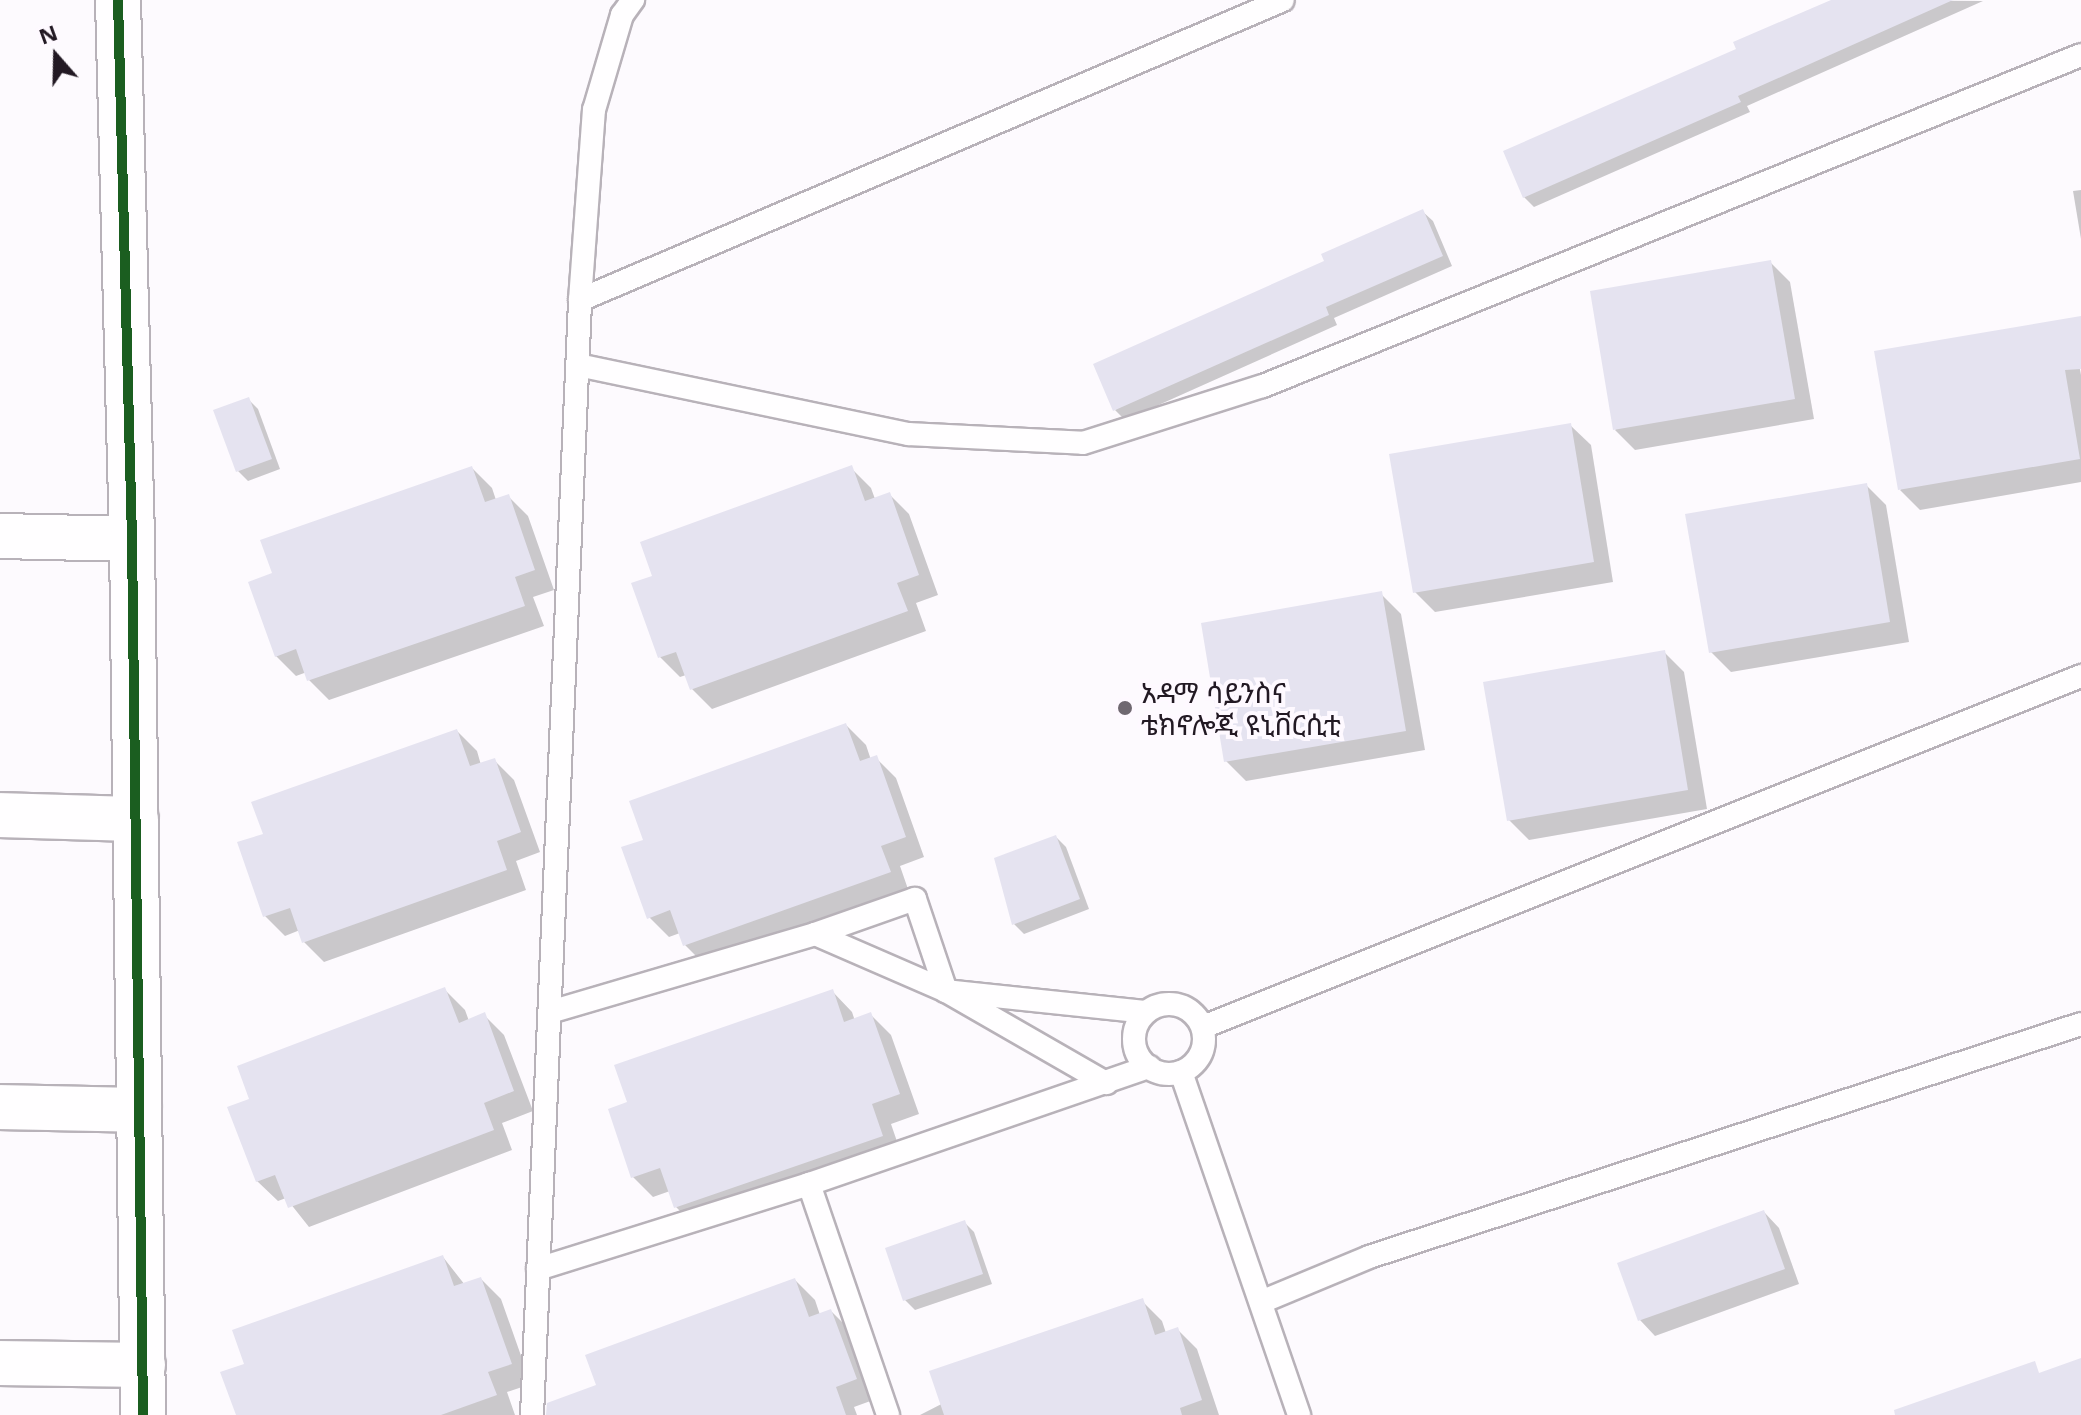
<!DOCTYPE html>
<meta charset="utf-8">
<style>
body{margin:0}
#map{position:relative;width:2081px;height:1415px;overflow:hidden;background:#fdfafe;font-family:"Open Sans","Noto Sans Ethiopic",sans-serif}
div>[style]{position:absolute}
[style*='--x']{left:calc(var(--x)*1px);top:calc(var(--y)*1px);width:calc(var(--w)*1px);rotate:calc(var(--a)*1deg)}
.shadow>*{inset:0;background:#0003}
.building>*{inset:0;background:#e5e3f0}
.roads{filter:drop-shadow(2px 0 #b8b2b9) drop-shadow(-2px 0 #b8b2b9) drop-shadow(0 2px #b8b2b9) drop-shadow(0 -2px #b8b2b9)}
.lane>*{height:22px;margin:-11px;padding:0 11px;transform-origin:11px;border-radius:11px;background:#fffeff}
.lane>.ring{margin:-11px;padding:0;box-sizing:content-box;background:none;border:22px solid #fffeff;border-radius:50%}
.street>*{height:44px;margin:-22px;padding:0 22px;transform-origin:22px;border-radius:22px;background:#fffeff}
.secondary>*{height:44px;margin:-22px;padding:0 22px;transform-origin:22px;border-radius:22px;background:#fffeff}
.cycleway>*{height:10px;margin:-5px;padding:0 5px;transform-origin:5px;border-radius:5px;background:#1b5e20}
.dots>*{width:22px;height:22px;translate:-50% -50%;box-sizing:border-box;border:4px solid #fef9ff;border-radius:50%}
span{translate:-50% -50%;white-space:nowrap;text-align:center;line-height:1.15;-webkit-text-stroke:8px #fef9ff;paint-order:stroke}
.poi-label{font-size:28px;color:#221923}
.left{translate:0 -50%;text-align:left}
.north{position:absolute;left:16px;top:16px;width:80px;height:80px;-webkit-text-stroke:6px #fef9ff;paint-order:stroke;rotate:340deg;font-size:22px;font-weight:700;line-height:32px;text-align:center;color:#221923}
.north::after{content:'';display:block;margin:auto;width:28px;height:36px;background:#221923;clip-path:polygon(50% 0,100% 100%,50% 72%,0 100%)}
</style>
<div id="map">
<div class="shadow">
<div style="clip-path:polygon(1833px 0,1983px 1px,1747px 106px,1750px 112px,1534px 207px,1524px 197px,1739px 50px)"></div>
<div style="clip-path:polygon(2081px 190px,2081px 239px,2073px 191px)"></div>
<div style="clip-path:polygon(1422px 211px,1433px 221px,1452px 266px,1334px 318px,1337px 325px,1125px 420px,1115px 410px,1327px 262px)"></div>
<div style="clip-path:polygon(1770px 262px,1790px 282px,1814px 419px,1635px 450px,1615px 430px)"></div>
<div style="clip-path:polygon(2075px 343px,2081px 375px,2081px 482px,1920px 510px,1900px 490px)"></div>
<div style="clip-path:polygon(248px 399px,258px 409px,280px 469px,248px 481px,238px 471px)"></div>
<div style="clip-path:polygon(1570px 425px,1591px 445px,1613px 582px,1435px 612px,1415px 592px)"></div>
<div style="clip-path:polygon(472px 468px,492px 488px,496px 500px,508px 496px,528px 516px,554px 590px,533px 597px,544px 626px,329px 700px,309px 680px,307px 672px,296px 676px,276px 656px,275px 574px)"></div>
<div style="clip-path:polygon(851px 468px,871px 488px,875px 499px,889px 494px,909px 514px,938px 595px,916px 603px,926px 631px,712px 709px,692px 689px,686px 675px,680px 677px,660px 657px,633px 584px,654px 577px)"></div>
<div style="clip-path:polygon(1866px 485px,1886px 505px,1909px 642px,1731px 672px,1711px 652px)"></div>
<div style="clip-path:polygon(1381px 594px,1401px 614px,1425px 750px,1246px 781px,1226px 761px)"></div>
<div style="clip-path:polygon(1664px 652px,1684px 672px,1707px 809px,1529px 840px,1509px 820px)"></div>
<div style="clip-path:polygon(846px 725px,866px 745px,871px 760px,876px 758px,896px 778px,924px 857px,900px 866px,909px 892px,705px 965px,685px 945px,680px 933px,669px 937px,649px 917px,645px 841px)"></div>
<div style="clip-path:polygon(457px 731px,477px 751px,481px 765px,494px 760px,514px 780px,540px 852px,516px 861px,526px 890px,324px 962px,304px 942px,300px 930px,285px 936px,265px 916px,265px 835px)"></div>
<div style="clip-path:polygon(1056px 837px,1066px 847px,1089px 909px,1024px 934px,1014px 924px)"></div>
<div style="clip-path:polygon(445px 990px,465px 1010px,469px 1021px,484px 1015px,504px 1035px,533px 1111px,502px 1123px,512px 1150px,309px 1227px,286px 1198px,278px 1201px,257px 1181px,252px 1100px)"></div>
<div style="clip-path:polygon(832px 991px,852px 1012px,855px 1021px,871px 1015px,891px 1035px,919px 1114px,891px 1124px,902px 1156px,696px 1227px,676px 1207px,670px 1191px,653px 1197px,633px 1177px,630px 1103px)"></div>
<div style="clip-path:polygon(1764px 1212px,1779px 1228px,1799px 1284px,1655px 1336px,1640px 1320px)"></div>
<div style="clip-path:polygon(964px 1222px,974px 1232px,992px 1284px,915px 1310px,905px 1300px)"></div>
<div style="clip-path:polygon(443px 1257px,465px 1285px,481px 1279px,501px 1299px,531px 1384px,507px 1392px,515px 1415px,238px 1415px,246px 1365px)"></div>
<div style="clip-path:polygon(795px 1280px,815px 1300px,820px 1315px,831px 1311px,851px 1331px,876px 1399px,854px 1407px,857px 1415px,580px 1415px,599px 1387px)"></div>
<div style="clip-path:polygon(1142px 1301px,1162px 1321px,1166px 1333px,1177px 1329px,1197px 1349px,1219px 1415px,920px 1415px)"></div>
</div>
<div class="building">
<div style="clip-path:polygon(1831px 0,1953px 0,1738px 96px,1741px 102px,1523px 198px,1503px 151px,1736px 49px,1733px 42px)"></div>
<div style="clip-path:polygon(1423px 209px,1443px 256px,1326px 307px,1329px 315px,1113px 411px,1093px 364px,1324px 261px,1321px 254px)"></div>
<div style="clip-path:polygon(1771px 260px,1795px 399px,1613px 430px,1590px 291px)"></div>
<div style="clip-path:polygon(2081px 316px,2081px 369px,2065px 370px,2080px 459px,1898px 490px,1874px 351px)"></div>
<div style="clip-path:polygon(249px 397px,272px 459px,236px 472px,213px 410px)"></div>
<div style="clip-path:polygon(1571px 423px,1594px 562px,1413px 593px,1389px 454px)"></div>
<div style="clip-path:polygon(852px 465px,865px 501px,890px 492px,919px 575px,897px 583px,908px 611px,690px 690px,676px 652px,658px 658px,631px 583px,652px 576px,640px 542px)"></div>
<div style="clip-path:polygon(472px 466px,485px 502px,509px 494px,535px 570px,515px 577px,525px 606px,307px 681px,296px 649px,275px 657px,248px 582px,272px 573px,260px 540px)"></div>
<div style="clip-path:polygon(1867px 483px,1890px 622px,1709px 653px,1685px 514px)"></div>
<div style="clip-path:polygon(1382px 591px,1406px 731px,1224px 762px,1201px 623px)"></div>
<div style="clip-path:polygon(1665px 650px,1688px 790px,1507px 821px,1483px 682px)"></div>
<div style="clip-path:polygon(846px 723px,860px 761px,877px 755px,906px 837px,881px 846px,891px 872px,683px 946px,670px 910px,647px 919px,621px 847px,643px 840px,629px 801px)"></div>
<div style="clip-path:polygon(457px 729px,470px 766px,495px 758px,521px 832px,497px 841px,507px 870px,302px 943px,290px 908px,263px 917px,237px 842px,263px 834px,251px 802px)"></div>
<div style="clip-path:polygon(1056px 835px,1080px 899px,1012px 925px,994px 858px)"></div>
<div style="clip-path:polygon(445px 987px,459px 1023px,485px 1012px,514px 1091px,484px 1103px,494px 1130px,288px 1208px,275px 1175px,256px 1182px,227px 1107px,249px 1099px,237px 1066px)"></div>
<div style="clip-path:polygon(833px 989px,844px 1022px,871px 1012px,900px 1094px,872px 1104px,883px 1136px,674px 1208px,660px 1168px,631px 1178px,608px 1109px,627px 1102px,614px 1065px)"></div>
<div style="clip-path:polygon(1764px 1210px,1785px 1269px,1638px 1321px,1617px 1263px)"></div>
<div style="clip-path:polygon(965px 1220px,983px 1274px,903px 1301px,885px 1248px)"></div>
<div style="clip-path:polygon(443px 1255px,454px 1286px,481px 1277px,512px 1364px,488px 1372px,497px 1395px,441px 1415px,236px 1415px,220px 1372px,244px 1364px,232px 1330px)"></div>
<div style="clip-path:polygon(795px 1278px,809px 1317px,831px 1309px,857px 1379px,836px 1387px,846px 1415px,546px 1415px,547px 1403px,596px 1385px,585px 1355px)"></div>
<div style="clip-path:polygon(1143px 1298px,1155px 1335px,1178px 1327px,1202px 1400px,1180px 1408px,1182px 1415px,944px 1415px,929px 1371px)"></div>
<div style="clip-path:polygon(2081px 1358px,2081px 1415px,1895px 1415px,1894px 1410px,2035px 1361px,2039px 1373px)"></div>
</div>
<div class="roads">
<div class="lane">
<div style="--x:580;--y:300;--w:764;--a:-23.11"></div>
<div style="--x:578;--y:365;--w:337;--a:11.8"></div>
<div style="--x:908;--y:434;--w:175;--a:2.9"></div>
<div style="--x:1083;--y:443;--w:189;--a:-17.6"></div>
<div style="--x:1263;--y:386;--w:882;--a:-22.03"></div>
<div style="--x:815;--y:934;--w:143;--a:23.5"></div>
<div style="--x:946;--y:991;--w:185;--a:29.9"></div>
<div class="ring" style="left:1134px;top:1004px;width:48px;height:48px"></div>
<div style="--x:550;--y:1012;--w:276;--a:-16.4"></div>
<div style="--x:815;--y:934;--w:106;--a:-19.3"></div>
<div style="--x:915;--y:899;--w:97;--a:71.4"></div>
<div style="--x:946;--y:991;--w:201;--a:6"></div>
<div style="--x:1203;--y:1027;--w:946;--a:-21.79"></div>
<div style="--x:1181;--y:1072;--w:363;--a:71"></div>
<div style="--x:809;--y:1184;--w:244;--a:71.1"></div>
<div style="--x:538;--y:1269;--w:284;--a:-17.4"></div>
<div style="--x:809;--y:1184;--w:360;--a:-19"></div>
<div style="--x:1261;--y:1302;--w:117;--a:-22.6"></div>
<div style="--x:1369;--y:1257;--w:749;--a:-18.12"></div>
<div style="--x:532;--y:1415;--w:1116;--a:-87.53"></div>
<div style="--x:580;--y:300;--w:191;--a:-85.8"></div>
<div style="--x:594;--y:110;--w:99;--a:-73.6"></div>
<div style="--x:622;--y:15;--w:19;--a:-54"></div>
</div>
<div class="street">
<div style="--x:0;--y:536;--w:132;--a:1.3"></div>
<div style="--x:0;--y:815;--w:136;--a:1.7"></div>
<div style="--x:0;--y:1107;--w:139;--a:1.2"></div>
</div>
<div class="secondary">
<div style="--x:118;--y:0;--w:539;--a:88.51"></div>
<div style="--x:132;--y:539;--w:876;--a:89.28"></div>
<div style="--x:0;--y:1363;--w:143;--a:0.8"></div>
</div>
</div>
<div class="cycleway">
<div style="--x:118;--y:0;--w:539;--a:88.51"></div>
<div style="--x:132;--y:539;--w:876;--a:89.28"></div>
</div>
<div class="dots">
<div style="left:1125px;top:708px;background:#6f6870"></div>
</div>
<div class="poi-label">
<span class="left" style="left:1141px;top:708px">አዳማ ሳይንስና<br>ቴክኖሎጂ ዩኒቨርሲቲ</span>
</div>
<div class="north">N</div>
</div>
